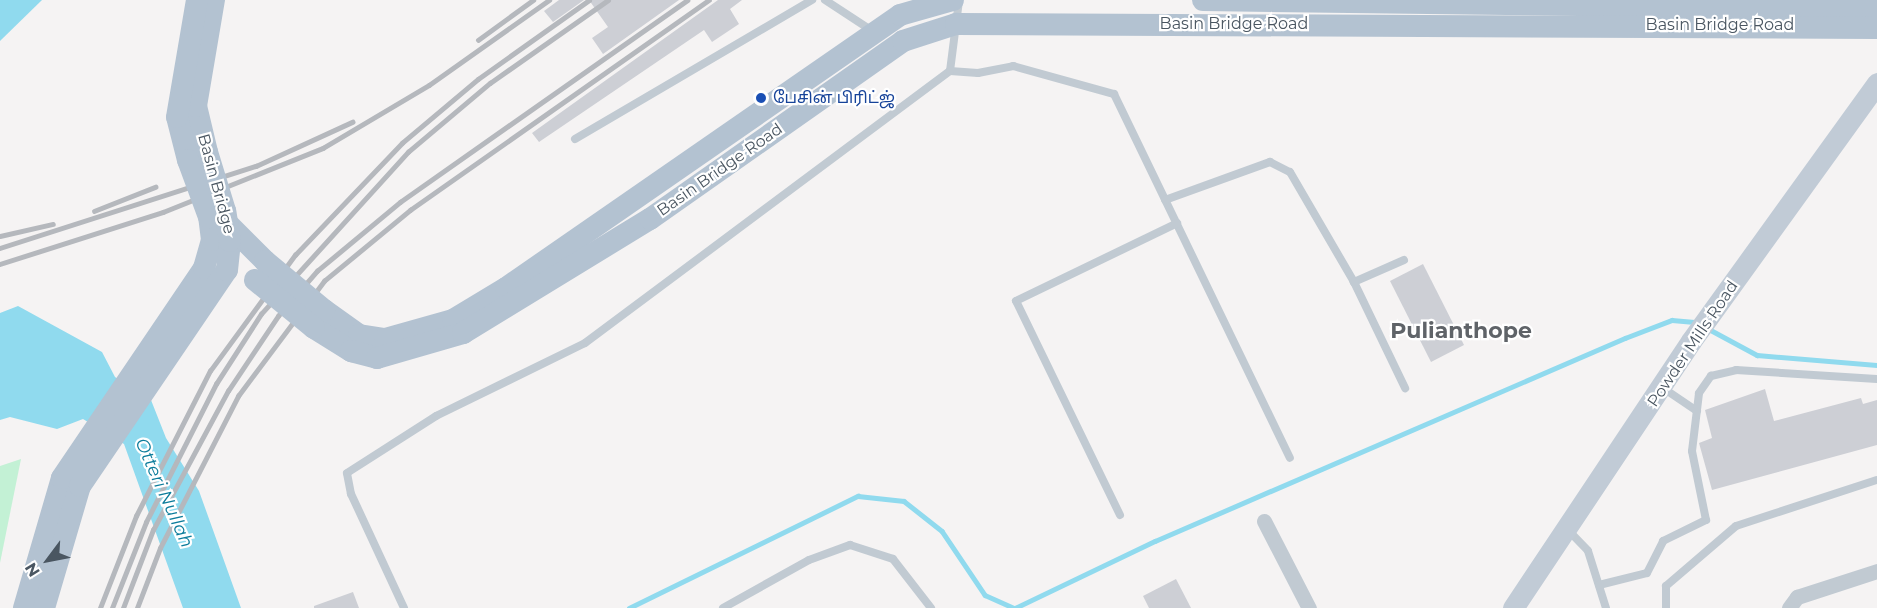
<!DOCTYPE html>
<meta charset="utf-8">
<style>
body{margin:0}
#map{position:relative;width:1877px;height:608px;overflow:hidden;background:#f5f3f3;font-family:Montserrat,"Noto Sans Tamil",sans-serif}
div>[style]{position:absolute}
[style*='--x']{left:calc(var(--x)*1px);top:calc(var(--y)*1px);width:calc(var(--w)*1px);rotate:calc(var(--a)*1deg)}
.green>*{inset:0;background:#c3f1d5}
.water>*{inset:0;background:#90daee}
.stream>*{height:4.5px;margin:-2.25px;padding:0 2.25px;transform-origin:2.25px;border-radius:2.25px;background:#90daee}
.building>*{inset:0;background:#cdcfd5}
.lane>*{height:8px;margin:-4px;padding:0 4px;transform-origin:4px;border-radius:4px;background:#c1cad2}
.street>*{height:15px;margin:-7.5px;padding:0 7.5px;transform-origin:7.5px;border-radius:7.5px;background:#c1cad2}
.secondary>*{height:21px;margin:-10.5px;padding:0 10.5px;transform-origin:10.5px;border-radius:10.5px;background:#c1cbd6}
.primary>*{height:22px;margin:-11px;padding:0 11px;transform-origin:11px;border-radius:11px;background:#b3c2d1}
.rail>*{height:4.5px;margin:-2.25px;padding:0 2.25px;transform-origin:2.25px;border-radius:2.25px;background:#b5b8bd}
.primary-bridge>*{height:22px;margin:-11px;padding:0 11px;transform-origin:11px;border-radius:11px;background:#b3c2d1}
.dots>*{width:16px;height:16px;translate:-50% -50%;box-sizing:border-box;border:3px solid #fff;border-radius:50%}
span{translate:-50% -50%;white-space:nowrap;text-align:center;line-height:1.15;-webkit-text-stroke:4.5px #fff;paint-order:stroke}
.street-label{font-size:16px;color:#4a5661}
.transit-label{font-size:16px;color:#164399}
.left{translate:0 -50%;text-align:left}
.water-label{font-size:18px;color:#0c7c9b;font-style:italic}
.district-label{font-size:22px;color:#5f6368;font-weight:700}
.north{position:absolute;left:18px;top:530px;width:60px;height:60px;-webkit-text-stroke:4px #fff;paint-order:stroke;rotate:238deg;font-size:16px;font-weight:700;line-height:24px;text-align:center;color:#4a5661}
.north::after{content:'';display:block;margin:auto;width:21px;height:27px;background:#4a5661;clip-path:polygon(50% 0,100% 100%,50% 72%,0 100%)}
</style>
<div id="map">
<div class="green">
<div style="clip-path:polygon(21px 459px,0 563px,0 466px)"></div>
</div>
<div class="water">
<div style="clip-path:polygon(0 0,42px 0,0 41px)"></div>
<div style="clip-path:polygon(18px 306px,102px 352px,115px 377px,151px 400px,166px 438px,199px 491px,241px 608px,183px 608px,124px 444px,83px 419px,57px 429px,10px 417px,0 420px,0 313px)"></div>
</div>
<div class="stream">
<div style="--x:1707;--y:328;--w:57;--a:28.4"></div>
<div style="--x:1757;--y:355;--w:120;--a:4.8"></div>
<div style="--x:629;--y:608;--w:255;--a:-26.1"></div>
<div style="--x:858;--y:496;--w:46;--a:6.2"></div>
<div style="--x:904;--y:501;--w:48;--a:38.3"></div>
<div style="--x:942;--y:531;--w:77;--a:56.1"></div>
<div style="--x:985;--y:595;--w:32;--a:24"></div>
<div style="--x:1015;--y:608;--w:155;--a:-25.6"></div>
<div style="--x:1155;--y:541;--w:512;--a:-23.36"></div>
<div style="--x:1625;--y:338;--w:50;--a:-21"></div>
<div style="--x:1672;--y:320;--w:25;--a:5"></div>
</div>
<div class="building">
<div style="clip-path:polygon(559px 0,584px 0,553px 22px,544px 11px)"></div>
<div style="clip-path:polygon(589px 0,679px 0,603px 54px,592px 38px,608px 27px)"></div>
<div style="clip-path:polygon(718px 0,742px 0,730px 9px,739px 24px,712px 42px,704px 30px,539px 142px,532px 133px)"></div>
<div style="clip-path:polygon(1423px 264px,1464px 345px,1431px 362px,1390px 281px)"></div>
<div style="clip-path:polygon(1765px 389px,1774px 421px,1861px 398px,1863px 404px,1877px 400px,1877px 445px,1712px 490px,1699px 443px,1712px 438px,1705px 410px)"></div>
<div style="clip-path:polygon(1176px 579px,1191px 608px,1149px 608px,1143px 596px)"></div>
<div style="clip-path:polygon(353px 592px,359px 608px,314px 608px,314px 606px)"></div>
</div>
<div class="lane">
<div style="--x:825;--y:0;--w:55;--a:33.1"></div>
<div style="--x:950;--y:71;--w:28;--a:4"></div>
<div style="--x:978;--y:73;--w:36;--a:-11"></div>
<div style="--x:1013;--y:66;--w:105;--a:15.5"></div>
<div style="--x:1114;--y:94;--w:404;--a:64.2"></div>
<div style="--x:575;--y:139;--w:275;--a:-30.4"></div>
<div style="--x:1165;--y:200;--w:112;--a:-19.9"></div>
<div style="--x:1270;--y:162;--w:22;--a:27"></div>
<div style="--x:1290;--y:172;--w:127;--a:59.8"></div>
<div style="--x:1404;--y:260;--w:55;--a:156.3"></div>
<div style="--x:1354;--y:282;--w:118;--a:64.3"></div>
<div style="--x:1663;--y:388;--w:41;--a:34.1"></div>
<div style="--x:1120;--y:515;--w:238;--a:-115.9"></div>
<div style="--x:1016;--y:301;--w:179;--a:-25.8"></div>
<div style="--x:1567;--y:529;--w:30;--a:46"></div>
<div style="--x:1588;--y:551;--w:60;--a:72.5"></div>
<div style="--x:1599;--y:585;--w:49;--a:-14"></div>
<div style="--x:1647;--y:573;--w:36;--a:-63"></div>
<div style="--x:1663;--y:541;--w:48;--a:-26"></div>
<div style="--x:1706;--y:520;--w:70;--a:-101.5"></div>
<div style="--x:1692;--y:451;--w:58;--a:-83.1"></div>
<div style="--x:1699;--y:393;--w:21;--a:-55"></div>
<div style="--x:1711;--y:376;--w:26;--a:-13"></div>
<div style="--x:1736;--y:370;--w:141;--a:3.7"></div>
<div style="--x:404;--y:608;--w:126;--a:-114.9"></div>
<div style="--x:351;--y:494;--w:21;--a:-101"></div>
<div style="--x:347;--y:473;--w:106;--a:-32.6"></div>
<div style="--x:436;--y:416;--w:166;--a:-26.1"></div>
<div style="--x:585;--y:343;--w:455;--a:-36.7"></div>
<div style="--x:950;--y:71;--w:71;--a:-82.7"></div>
<div style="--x:723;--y:608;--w:98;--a:-29.2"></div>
<div style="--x:809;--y:560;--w:44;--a:-20.1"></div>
<div style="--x:850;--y:545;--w:45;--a:18"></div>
<div style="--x:893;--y:559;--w:62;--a:52.2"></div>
<div style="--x:1666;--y:608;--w:22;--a:-90"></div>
<div style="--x:1666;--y:586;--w:92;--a:-40.6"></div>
<div style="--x:1736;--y:526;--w:148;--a:-18.1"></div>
</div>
<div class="street">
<div style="--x:1264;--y:521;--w:98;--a:62.7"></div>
<div style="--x:1789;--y:608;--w:14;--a:-54"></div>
<div style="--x:1797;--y:597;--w:84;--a:-18"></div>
</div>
<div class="secondary">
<div style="--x:1513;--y:608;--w:321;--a:-56.3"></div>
<div style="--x:1691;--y:341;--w:318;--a:-54.2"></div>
</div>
<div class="primary">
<div style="--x:1203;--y:0;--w:674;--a:0.77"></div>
<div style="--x:207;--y:152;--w:47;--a:-103.4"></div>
<div style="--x:196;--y:106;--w:108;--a:-80.4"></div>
<div style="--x:188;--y:160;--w:44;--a:-104.3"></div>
<div style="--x:177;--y:117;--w:119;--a:-80.3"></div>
<div style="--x:228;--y:224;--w:52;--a:45"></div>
<div style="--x:324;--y:310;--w:43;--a:35.5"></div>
<div style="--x:359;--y:335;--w:26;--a:9"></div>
<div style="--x:385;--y:339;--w:71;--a:-15.6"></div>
<div style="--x:453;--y:320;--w:62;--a:-31.1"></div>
<div style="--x:506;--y:288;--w:479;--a:-34.7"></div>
<div style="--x:900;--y:15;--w:55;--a:-15.8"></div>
<div style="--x:314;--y:328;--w:44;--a:31.9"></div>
<div style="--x:351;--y:351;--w:27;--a:15"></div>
<div style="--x:377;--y:358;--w:90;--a:-16.2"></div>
<div style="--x:463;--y:333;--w:219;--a:-31.4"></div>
<div style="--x:650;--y:219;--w:309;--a:-35.1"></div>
<div style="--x:903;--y:41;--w:56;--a:-17.8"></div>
<div style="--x:956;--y:24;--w:921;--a:0.25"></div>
<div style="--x:24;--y:608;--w:135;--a:-73.7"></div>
<div style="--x:62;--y:478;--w:254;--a:-55.9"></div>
<div style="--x:204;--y:268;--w:29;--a:-74"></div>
<div style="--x:212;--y:240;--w:23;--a:-97"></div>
<div style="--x:44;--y:608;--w:127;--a:-73.6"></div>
<div style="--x:80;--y:486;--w:261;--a:-55.8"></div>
<div style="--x:227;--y:270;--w:29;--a:-84"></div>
<div style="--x:230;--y:241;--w:30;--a:-99"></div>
</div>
<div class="rail">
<div style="--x:478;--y:40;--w:68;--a:-36"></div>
<div style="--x:94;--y:211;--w:66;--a:-21.5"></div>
<div style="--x:0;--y:236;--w:54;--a:-12.8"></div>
<div style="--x:0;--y:248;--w:269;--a:-17.8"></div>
<div style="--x:256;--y:166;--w:106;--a:-24.6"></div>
<div style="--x:0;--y:264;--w:171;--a:-17.7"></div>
<div style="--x:163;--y:212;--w:172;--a:-21.8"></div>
<div style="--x:323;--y:148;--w:123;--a:-30.7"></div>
<div style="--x:429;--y:85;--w:147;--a:-35.3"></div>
<div style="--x:100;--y:608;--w:99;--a:-68.6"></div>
<div style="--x:136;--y:516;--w:163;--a:-63"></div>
<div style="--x:210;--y:371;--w:144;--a:-53.8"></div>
<div style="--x:295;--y:255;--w:155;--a:-46.3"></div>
<div style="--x:402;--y:143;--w:99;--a:-40.1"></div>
<div style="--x:478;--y:79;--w:136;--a:-35.4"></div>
<div style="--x:112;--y:608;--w:92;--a:-68.4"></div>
<div style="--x:146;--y:522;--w:155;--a:-63.1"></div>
<div style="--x:216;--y:384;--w:83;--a:-57.3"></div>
<div style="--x:261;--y:314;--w:219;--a:-47.8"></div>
<div style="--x:408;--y:152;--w:107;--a:-40.1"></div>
<div style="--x:490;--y:83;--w:144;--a:-35.1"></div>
<div style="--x:123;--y:608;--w:84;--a:-69"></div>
<div style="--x:153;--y:530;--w:158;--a:-61.7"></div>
<div style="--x:228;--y:391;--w:90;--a:-56.3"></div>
<div style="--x:278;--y:316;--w:60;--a:-49.1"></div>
<div style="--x:317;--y:271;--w:108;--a:-39.7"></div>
<div style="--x:400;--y:202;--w:351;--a:-35.1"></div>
<div style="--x:137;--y:608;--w:64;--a:-69"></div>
<div style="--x:160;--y:548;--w:171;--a:-62.8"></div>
<div style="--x:238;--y:396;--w:144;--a:-53.2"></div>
<div style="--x:324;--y:281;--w:112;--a:-39.5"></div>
<div style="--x:410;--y:210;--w:365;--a:-35.1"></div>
</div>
<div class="primary-bridge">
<div style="--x:207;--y:152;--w:62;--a:73"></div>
<div style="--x:188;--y:160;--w:61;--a:69.8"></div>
<div style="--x:265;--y:261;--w:77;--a:39.7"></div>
<div style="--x:255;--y:280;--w:76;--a:39.1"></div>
</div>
<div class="dots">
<div style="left:761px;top:98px;background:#1a4fb4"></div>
</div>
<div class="street-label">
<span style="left:1234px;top:24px">Basin Bridge Road</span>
<span style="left:1720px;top:25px">Basin Bridge Road</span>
<span style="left:720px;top:170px;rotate:-35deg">Basin Bridge Road</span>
<span style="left:216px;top:184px;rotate:75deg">Basin Bridge</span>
<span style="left:1693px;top:344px;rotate:-56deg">Powder Mills Road</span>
</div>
<div class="transit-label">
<span class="left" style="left:773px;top:98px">பேசின் பிரிட்ஜ்</span>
</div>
<div class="water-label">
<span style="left:164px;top:493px;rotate:66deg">Otteri Nullah</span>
</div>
<div class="district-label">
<span style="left:1461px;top:331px">Pulianthope</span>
</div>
<div class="north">N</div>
</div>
